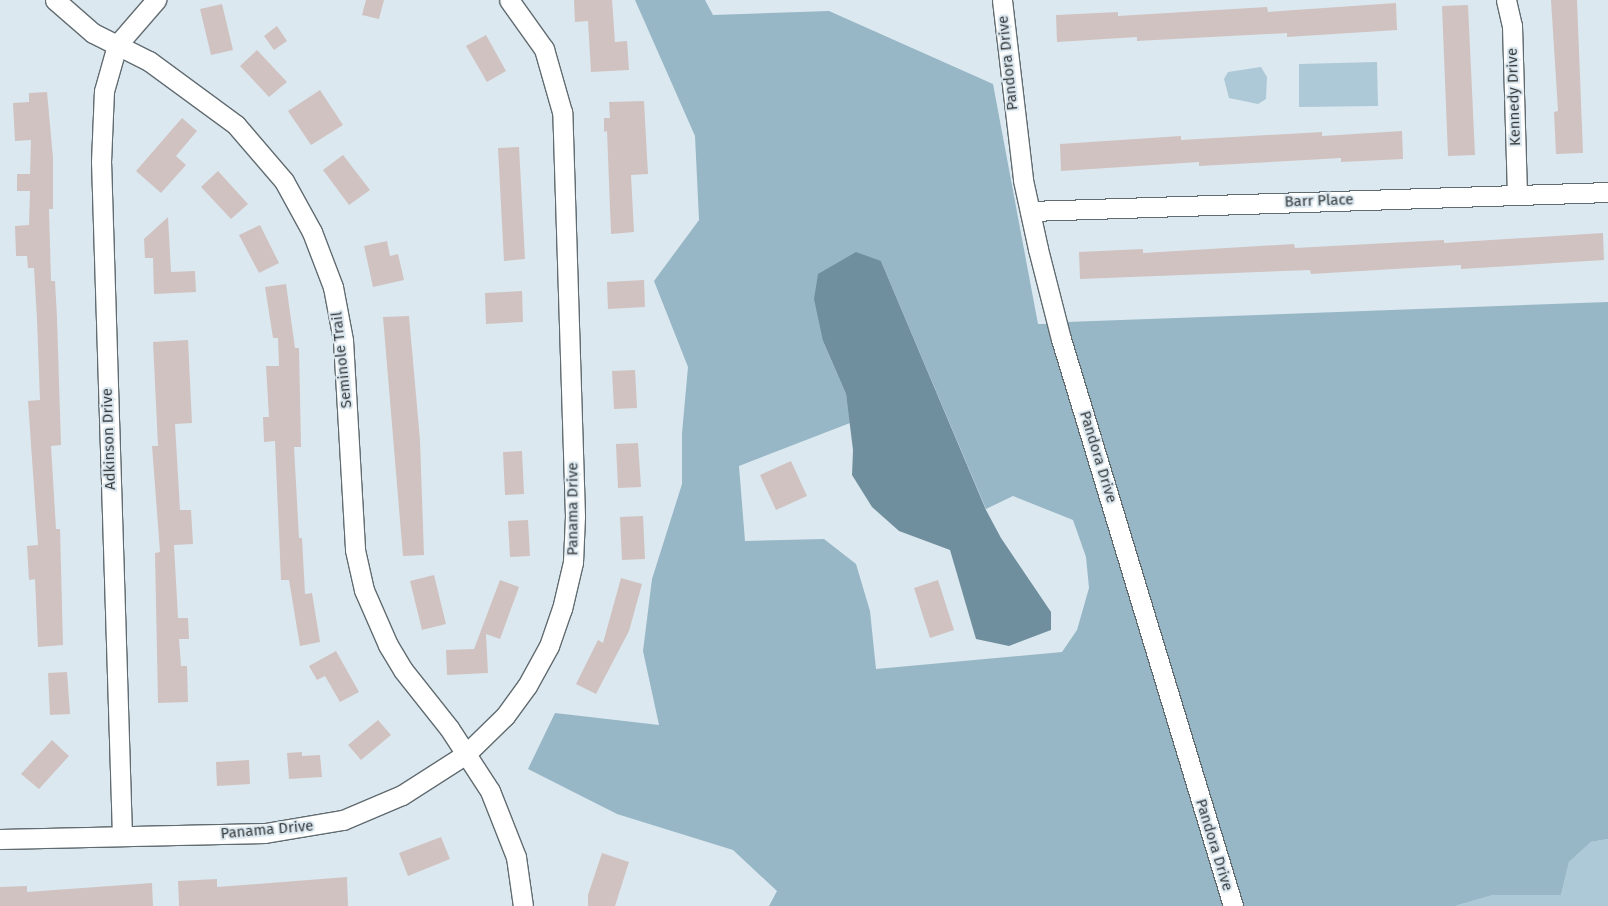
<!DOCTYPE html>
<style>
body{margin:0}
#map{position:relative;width:1608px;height:906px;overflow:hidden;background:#dce8ef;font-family:"Fira Sans",sans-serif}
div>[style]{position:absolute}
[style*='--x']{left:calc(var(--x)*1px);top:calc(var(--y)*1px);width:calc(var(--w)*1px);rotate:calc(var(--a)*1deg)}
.green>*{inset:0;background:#adc8d6}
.forest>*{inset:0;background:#97b7c7}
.water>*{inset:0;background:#708f9e}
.building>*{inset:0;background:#d0c2c0}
.roads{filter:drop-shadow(1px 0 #616c71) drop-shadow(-1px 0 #616c71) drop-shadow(0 1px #616c71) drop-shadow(0 -1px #616c71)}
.minor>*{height:19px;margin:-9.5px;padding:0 9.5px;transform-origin:9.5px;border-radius:9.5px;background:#fff}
span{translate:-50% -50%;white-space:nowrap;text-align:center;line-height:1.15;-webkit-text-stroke:4px #dce8ef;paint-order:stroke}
.street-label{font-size:15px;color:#34393b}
</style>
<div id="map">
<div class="green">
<div style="clip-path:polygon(1377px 62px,1378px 106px,1299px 107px,1299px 64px)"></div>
<div style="clip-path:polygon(1261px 67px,1267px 77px,1266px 99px,1258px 104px,1229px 98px,1224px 79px,1228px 72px)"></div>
<div style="clip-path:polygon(1608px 839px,1608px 906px,1455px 906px,1493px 895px,1561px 895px,1569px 862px,1591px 842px)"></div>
</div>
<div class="forest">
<div style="clip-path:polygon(evenodd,635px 0,705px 0,713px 15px,829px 11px,993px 84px,1038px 324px,1048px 324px,1224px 906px,769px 906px,777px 891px,733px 850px,617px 814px,528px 769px,555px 713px,659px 725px,643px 651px,652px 579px,682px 484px,682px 433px,688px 367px,654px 281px,699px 220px,695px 136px,635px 0,881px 261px,986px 509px,1013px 496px,1073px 520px,1086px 557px,1089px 588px,1077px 630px,1062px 652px,876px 669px,870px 611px,856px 564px,824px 539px,745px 541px,739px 466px,850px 423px,846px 394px,823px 341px,881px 261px)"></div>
<div style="clip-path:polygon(1608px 302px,1608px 839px,1591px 842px,1569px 862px,1561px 895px,1493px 895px,1455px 906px,1242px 906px,1066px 322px)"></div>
</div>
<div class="water">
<div style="clip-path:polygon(856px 252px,881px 261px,986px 510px,1001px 538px,1051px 612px,1051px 630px,1009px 646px,976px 639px,950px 550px,899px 531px,872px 507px,852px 475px,853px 450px,846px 394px,823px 341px,814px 299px,818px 274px)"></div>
</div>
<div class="building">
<div style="clip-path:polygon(366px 0,384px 0,379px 19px,362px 15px)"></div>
<div style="clip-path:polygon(574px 0,612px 0,615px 42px,627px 41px,629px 70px,591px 72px,588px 21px,575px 22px)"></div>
<div style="clip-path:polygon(1551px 0,1577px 0,1583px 153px,1556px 154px,1554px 112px,1558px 111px)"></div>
<div style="clip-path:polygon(1396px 3px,1397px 30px,1287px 37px,1287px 33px,1137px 41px,1137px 37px,1057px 42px,1056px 15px,1118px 12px,1118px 16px,1267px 7px,1268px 12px)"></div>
<div style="clip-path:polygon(222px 4px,233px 50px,211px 55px,200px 9px)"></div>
<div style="clip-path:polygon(1468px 5px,1475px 155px,1448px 156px,1442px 6px)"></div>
<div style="clip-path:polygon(277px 26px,287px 41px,274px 50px,264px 36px)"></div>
<div style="clip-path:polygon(486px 35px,506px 71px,487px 82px,466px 46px)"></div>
<div style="clip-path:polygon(257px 50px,287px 82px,269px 97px,240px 66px)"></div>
<div style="clip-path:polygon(320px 90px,343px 125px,311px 145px,288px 111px)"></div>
<div style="clip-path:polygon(47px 92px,53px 158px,53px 209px,49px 209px,51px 281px,55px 281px,57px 318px,61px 445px,51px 446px,56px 529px,60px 529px,63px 645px,38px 647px,35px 579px,29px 580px,27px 546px,38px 545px,28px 401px,40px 400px,37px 320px,34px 268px,28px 268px,27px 256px,16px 256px,15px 226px,29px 225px,30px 191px,17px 191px,17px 174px,30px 174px,31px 140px,15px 141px,13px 103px,29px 102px,29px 93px)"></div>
<div style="clip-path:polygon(644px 101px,648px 174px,631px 175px,634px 232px,611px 234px,607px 131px,604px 132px,604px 118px,610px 118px,609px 102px)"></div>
<div style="clip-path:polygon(182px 118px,197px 131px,176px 156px,186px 165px,161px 193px,136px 171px)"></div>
<div style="clip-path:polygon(1402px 131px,1403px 159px,1341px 162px,1341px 158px,1199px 166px,1199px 162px,1061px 171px,1060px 144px,1181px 136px,1181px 140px,1322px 132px,1322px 136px)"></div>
<div style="clip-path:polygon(519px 147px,525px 259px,504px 261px,498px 148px)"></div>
<div style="clip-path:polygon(343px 155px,370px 190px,349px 205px,323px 170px)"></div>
<div style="clip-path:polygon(218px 171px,248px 204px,231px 219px,201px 187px)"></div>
<div style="clip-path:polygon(168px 217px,171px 272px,195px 271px,196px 292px,154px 294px,153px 258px,145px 258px,144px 239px)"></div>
<div style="clip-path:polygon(260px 225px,279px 263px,259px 273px,239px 235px)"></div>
<div style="clip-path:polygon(1603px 233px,1604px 260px,1461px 269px,1461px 265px,1311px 274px,1310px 270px,1080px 279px,1079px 252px,1143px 249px,1143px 253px,1294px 244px,1295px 248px,1444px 240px,1444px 243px)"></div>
<div style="clip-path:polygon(387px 241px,390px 256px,398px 254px,404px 280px,373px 287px,364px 246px)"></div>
<div style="clip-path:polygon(644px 280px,645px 307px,608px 309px,607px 282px)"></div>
<div style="clip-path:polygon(286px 284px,295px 348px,299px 348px,301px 447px,294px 447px,299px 538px,302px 538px,305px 594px,312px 593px,320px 642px,300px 646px,289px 580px,281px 580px,275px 441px,264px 442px,263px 417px,269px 417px,266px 366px,279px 366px,278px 338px,273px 338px,265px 287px)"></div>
<div style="clip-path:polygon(522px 291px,523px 322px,486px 324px,485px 293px)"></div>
<div style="clip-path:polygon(409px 316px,420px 440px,424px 555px,403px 556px,383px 317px)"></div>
<div style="clip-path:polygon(188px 340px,192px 423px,175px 424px,180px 510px,191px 510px,193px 544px,174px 545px,178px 618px,188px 618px,189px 639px,179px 639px,181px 666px,187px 666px,188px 702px,158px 703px,155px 553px,160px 552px,152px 446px,158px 446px,153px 342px)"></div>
<div style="clip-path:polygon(635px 370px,637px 408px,614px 409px,612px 371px)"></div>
<div style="clip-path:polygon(638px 443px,641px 487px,618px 488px,616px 444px)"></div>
<div style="clip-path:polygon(522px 451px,524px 494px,505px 495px,503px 452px)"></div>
<div style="clip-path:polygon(791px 461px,807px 496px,776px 510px,760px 475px)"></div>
<div style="clip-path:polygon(643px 516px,645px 559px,622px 560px,620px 517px)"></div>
<div style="clip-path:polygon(528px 520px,530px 556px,510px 557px,508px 521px)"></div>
<div style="clip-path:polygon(434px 575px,446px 624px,422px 630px,410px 581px)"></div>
<div style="clip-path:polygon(621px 578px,642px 584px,629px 631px,596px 694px,576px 684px,598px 640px,603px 643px)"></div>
<div style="clip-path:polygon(500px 580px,519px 587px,500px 639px,486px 634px,488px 673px,447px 675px,446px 650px,474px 649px)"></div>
<div style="clip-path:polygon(938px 580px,954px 630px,930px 638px,914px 588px)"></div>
<div style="clip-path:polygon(336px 651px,359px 692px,340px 702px,325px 676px,317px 680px,309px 666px)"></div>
<div style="clip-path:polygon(67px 672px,70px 714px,50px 715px,48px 673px)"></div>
<div style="clip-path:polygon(378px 720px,391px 735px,361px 760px,348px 745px)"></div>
<div style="clip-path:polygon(52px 740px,69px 756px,39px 789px,21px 774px)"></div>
<div style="clip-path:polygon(302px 752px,302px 756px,320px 755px,322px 777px,289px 779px,287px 753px)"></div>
<div style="clip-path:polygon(249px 760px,250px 784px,217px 786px,216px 762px)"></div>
<div style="clip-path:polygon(441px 837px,450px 859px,408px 876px,399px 853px)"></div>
<div style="clip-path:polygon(602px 853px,629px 862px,615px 906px,588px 906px,588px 895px)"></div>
<div style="clip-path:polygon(347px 877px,348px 906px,179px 906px,178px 881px,217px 879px,217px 887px)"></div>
<div style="clip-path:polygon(152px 883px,153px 906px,0 906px,0 887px,27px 886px,27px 892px)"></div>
</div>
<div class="roads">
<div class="minor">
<div style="--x:55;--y:0;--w:50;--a:41"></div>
<div style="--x:93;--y:33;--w:63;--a:26.6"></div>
<div style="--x:149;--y:61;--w:108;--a:36.3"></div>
<div style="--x:236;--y:125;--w:74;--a:49.4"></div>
<div style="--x:284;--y:181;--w:58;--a:61.2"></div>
<div style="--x:312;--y:232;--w:59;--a:69.1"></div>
<div style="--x:333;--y:287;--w:54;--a:79.3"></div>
<div style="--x:343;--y:340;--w:210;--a:86.7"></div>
<div style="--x:355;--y:550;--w:41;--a:77.3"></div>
<div style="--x:364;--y:590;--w:60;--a:66.4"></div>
<div style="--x:388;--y:645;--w:29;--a:59"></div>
<div style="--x:403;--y:670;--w:74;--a:51.6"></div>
<div style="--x:449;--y:728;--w:75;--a:56.9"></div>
<div style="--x:490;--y:791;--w:71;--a:68.5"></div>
<div style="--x:516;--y:857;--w:49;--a:81.9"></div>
<div style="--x:1002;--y:0;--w:181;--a:83.3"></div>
<div style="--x:1023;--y:180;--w:71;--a:77.7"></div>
<div style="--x:1038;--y:249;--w:93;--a:75.7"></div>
<div style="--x:1061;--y:339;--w:593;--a:73.12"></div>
<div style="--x:1506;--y:0;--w:27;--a:77"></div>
<div style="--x:1512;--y:26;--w:169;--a:88.3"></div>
<div style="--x:1030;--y:211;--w:578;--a:-1.88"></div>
<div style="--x:122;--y:836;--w:674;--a:-91.78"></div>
<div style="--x:101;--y:162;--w:71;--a:-87.6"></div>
<div style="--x:104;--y:91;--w:48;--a:-74.2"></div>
<div style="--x:117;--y:45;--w:60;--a:-49.1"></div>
<div style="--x:0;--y:839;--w:265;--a:-1.3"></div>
<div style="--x:265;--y:833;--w:79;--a:-9.5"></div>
<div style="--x:343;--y:820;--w:64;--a:-23"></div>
<div style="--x:402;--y:795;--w:76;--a:-32.6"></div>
<div style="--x:466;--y:754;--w:54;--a:-44.3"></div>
<div style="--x:505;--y:716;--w:37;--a:-54"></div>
<div style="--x:527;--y:686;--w:46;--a:-61.2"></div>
<div style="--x:549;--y:646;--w:39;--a:-71"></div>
<div style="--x:562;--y:609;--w:48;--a:-76.8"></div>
<div style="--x:573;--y:562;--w:46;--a:-87.5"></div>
<div style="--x:575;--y:516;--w:404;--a:-91.8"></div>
<div style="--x:562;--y:112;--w:66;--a:-105.9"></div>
<div style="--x:544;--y:49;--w:60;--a:-125.5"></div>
</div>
</div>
<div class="street-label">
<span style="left:1008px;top:63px;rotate:-96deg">Pandora Drive</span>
<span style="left:1514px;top:97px;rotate:-92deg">Kennedy Drive</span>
<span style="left:1319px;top:201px;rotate:-2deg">Barr Place</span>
<span style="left:342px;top:360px;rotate:-96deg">Seminole Trail</span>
<span style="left:109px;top:439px;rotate:-92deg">Adkinson Drive</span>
<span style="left:1098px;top:457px;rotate:73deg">Pandora Drive</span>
<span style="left:573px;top:509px;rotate:-90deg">Panama Drive</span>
<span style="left:267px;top:830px;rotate:-5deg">Panama Drive</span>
<span style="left:1214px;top:845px;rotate:73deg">Pandora Drive</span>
</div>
</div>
